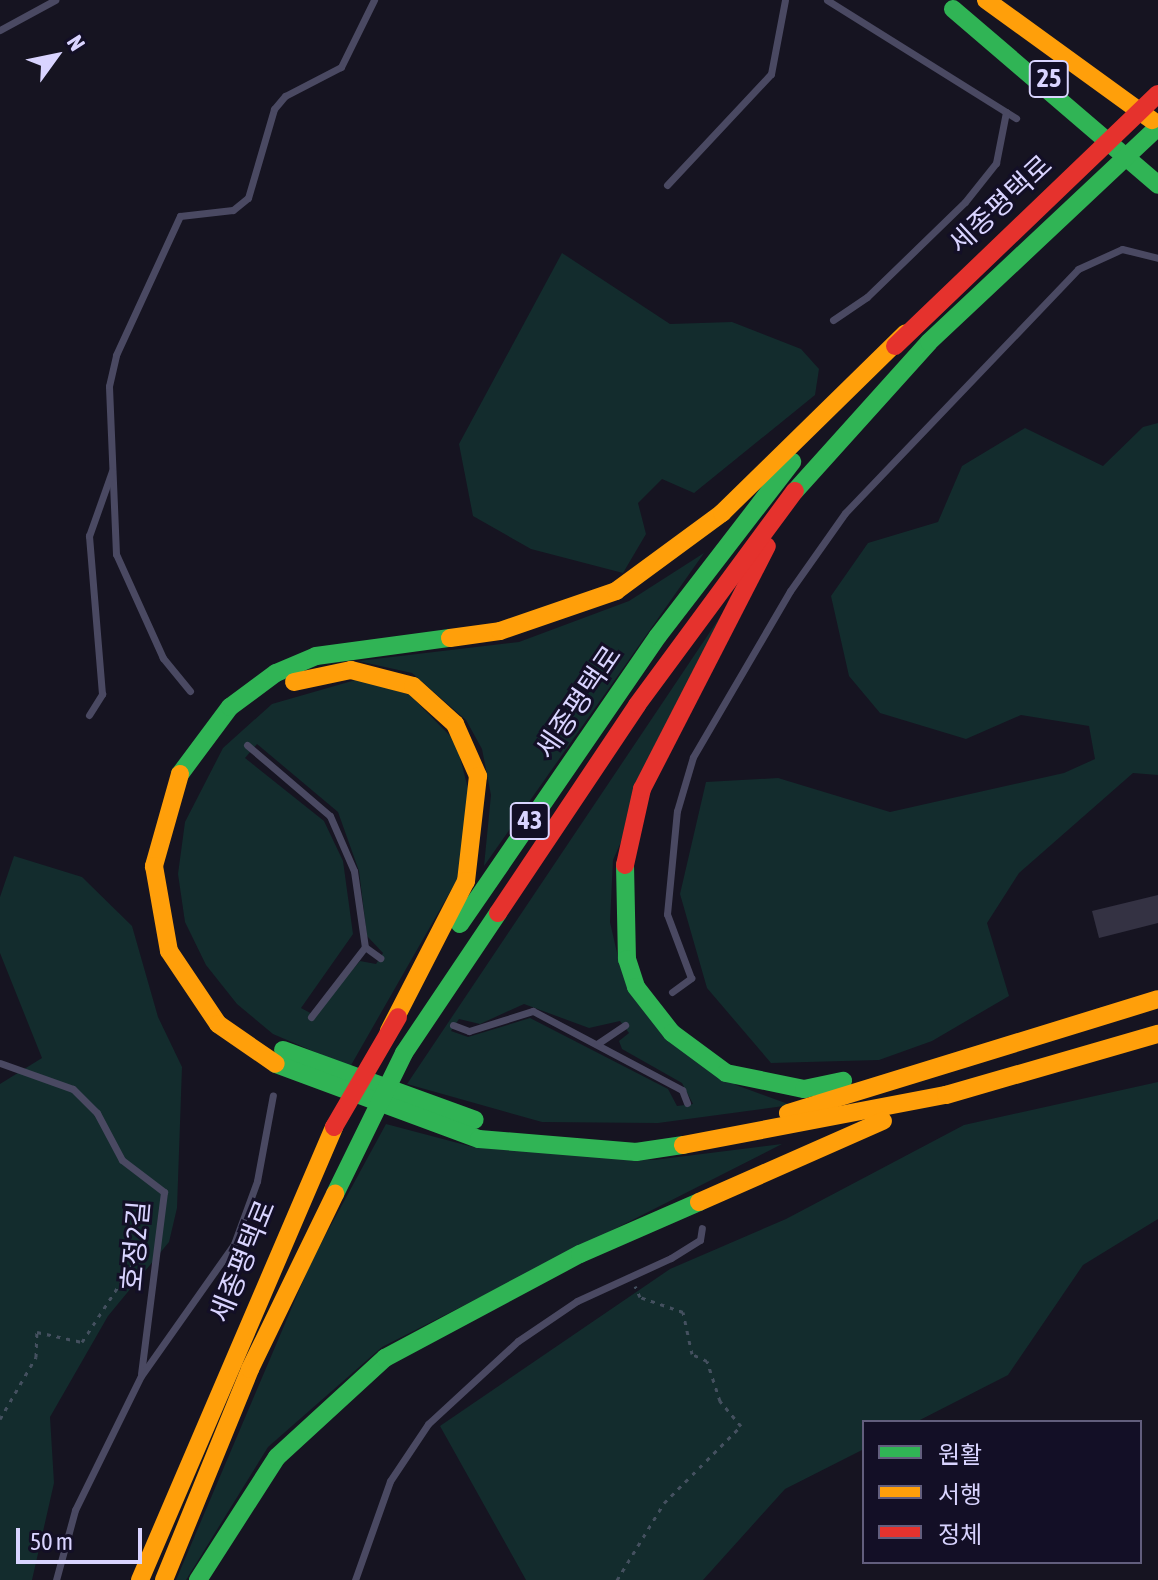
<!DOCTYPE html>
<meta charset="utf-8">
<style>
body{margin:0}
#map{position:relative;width:1158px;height:1580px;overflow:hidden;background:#161421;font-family:"Asap Condensed","Noto Sans KR",sans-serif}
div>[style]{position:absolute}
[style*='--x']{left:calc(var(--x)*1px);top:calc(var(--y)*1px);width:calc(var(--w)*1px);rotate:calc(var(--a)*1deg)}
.green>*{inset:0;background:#132c2d}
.building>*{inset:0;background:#343243}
.path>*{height:3px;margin-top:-1.5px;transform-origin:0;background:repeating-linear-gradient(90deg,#44505f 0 4px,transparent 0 10px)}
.lane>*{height:7px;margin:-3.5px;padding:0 3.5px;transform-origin:3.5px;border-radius:3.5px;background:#4a4962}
.fast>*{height:18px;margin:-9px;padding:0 9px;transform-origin:9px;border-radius:9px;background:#30b455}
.slow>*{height:18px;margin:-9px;padding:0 9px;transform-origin:9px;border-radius:9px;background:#ff9f0a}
.jam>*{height:18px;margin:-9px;padding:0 9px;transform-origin:9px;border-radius:9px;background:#e5322d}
span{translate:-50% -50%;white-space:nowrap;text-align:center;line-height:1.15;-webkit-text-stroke:6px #130f26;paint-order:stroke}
.shield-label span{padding:2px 6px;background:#130f26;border:2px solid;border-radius:6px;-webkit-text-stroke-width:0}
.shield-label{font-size:26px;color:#d9d4ff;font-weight:700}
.street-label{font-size:28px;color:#d9d4ff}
.legend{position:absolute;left:862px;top:1420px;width:280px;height:144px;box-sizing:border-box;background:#130f26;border:2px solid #625e7d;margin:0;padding:10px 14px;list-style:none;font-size:24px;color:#d9d4ff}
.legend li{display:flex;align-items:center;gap:16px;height:40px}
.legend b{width:40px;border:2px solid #625e7d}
.north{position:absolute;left:16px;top:16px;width:80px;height:80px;-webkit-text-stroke:6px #130f26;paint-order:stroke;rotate:57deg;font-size:22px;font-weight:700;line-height:32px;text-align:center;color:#d9d4ff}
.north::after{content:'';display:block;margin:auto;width:28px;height:36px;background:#d9d4ff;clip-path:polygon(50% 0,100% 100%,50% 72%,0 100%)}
.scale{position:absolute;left:16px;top:1528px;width:126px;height:36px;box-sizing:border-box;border:4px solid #d9d4ff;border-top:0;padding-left:10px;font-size:24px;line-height:28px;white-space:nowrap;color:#d9d4ff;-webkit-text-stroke:6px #130f26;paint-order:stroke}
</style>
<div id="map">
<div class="green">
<div style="clip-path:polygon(562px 253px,670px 324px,732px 322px,801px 349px,819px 369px,815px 395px,694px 493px,662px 479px,638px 503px,646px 534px,623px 573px,531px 549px,473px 516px,459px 444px)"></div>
<div style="clip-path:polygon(1158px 423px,1158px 775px,1133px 773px,1019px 873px,987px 923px,1009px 996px,932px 1041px,879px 1060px,771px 1063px,707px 988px,680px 894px,706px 782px,778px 778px,890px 812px,1064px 773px,1095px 759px,1089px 726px,1021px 715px,966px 739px,880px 713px,849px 676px,831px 596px,868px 543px,938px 522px,962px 466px,1025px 428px,1103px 466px,1143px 427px)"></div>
<div style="clip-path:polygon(704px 553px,484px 866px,491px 795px,482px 749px,466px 720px,412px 673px,358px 661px,519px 642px,629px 601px)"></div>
<div style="clip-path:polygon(evenodd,724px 611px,613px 860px,610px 922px,620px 966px,736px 1085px,791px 1105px,658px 1123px,542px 1122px,407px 1084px,724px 611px,524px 1004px,589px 1028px,620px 1021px,629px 1033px,619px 1041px,622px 1049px,682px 1083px,693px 1104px,677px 1106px,668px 1089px,530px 1018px,468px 1037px,451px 1031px,459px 1019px,480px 1024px,524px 1004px)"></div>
<div style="clip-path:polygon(evenodd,359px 679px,410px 695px,456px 742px,472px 804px,458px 878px,350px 1067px,273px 1034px,237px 1004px,206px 965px,185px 922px,178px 874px,185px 822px,223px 748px,272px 704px,359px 679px,257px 744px,338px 812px,359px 871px,367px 936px,383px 953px,376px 964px,360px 961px,314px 1015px,301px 1008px,353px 934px,343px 861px,324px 821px,245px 758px,257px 744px)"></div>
<div style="clip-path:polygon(14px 856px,82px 877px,132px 926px,158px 1017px,182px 1067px,177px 1208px,169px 1242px,108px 1316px,50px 1417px,54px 1483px,32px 1580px,0 1580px,0 1084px,42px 1058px,0 953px,0 897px)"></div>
<div style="clip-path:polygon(1158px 1082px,1158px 1219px,1083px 1265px,1008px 1375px,916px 1422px,864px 1422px,864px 1449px,785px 1489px,703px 1580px,526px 1580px,440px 1426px,670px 1269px,786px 1219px,964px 1125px)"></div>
<div style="clip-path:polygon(386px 1124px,473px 1147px,654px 1160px,782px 1144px,382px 1347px,268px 1447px,186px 1580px,176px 1580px,312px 1260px)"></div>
</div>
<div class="building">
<div style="clip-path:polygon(1158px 895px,1158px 923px,1099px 938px,1092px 911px)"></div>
</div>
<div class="path">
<div style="--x:0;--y:1419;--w:72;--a:-59.9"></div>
<div style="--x:36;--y:1357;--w:25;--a:-88"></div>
<div style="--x:37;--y:1332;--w:46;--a:12.5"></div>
<div style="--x:82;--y:1342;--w:113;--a:-56.9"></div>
<div style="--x:617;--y:1580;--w:90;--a:-58.6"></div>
<div style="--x:664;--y:1503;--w:109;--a:-45"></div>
<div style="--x:741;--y:1426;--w:33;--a:-130"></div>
<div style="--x:720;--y:1401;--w:42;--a:-108"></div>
<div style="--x:707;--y:1361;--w:17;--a:-155"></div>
<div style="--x:692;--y:1354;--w:43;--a:-102.1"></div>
<div style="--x:683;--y:1312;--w:46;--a:-160.8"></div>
<div style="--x:640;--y:1297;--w:12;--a:-114"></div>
</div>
<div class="lane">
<div style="--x:827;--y:0;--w:223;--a:32"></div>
<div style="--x:0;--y:30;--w:63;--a:-28.6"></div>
<div style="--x:667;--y:185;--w:152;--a:-46.9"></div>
<div style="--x:771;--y:74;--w:75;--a:-79.3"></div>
<div style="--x:833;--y:320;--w:41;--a:-34.1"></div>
<div style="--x:867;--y:297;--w:136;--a:-44.1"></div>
<div style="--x:965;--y:202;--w:50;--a:-51.5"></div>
<div style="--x:996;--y:163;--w:52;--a:-78.9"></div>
<div style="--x:190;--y:691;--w:43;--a:-129.3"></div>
<div style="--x:163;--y:658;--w:114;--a:-114.3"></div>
<div style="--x:116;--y:554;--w:168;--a:-92.4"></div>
<div style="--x:109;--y:386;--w:32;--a:-77"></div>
<div style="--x:116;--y:355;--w:153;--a:-65.3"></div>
<div style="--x:180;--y:216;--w:53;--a:-6.5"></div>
<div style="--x:233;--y:210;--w:19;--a:-39"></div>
<div style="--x:248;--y:198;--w:93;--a:-73.7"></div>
<div style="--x:274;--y:109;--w:17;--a:-50"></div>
<div style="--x:285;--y:96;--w:63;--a:-27.4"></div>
<div style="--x:341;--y:67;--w:75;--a:-63.8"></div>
<div style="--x:89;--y:715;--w:25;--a:-58"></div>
<div style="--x:102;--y:694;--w:159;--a:-94.7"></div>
<div style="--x:89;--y:536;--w:69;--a:-70.5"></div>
<div style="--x:247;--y:745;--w:109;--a:40.5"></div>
<div style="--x:330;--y:816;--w:60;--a:66.4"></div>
<div style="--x:354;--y:871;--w:77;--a:81.8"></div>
<div style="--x:365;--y:947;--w:19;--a:36"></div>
<div style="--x:672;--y:992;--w:24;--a:-36"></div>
<div style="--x:691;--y:978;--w:68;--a:-110.6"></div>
<div style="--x:667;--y:914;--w:103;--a:-84.5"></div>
<div style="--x:677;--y:811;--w:56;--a:-73.5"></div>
<div style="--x:693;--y:757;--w:192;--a:-59.7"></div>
<div style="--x:790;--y:591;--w:95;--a:-54.8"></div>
<div style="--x:845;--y:513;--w:337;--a:-46.3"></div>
<div style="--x:1078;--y:269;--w:48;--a:-24.4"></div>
<div style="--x:1122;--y:249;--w:37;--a:14"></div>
<div style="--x:311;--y:1017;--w:88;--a:-52.4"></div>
<div style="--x:453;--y:1025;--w:17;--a:21"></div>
<div style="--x:469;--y:1031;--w:67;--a:-17.4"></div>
<div style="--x:533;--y:1011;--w:169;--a:27.9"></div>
<div style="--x:682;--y:1090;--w:14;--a:69"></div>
<div style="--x:597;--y:1044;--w:34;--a:-34"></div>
<div style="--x:0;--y:1063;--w:77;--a:19.6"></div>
<div style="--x:73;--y:1089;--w:34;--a:45"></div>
<div style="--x:97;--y:1113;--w:53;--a:62"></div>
<div style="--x:122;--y:1160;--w:53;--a:37.3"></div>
<div style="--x:164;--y:1192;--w:183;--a:97.2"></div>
<div style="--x:56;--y:1580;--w:73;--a:-74.8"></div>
<div style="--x:75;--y:1510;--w:149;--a:-63.8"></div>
<div style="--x:141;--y:1376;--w:161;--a:-54.8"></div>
<div style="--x:234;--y:1244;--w:67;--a:-69.9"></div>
<div style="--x:257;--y:1181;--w:87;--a:-79.5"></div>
<div style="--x:355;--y:1580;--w:105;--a:-70.5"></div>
<div style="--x:390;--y:1481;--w:69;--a:-56.3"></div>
<div style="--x:428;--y:1424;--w:122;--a:-42.7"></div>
<div style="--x:518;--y:1341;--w:71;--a:-34.1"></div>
<div style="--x:577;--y:1301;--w:103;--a:-24.6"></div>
<div style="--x:671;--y:1258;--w:34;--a:-32"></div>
<div style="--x:700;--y:1240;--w:12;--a:-81"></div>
</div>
<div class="fast">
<div style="--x:953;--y:9;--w:270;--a:40.6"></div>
<div style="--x:795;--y:491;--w:200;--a:-48"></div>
<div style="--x:929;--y:342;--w:314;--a:-43.2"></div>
<div style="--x:180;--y:774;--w:84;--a:-53.3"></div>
<div style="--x:230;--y:707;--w:57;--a:-36.5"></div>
<div style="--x:276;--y:673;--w:43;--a:-23"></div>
<div style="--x:316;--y:656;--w:135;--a:-7.7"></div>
<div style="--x:625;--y:865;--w:94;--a:88.8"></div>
<div style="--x:627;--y:959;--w:29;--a:72"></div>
<div style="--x:636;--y:987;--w:58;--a:52"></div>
<div style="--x:672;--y:1033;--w:67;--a:36.5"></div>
<div style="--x:726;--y:1073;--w:80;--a:11.6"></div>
<div style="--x:804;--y:1089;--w:40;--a:-12"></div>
<div style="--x:460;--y:924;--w:349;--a:-55.5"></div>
<div style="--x:658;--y:636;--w:220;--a:-52.4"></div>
<div style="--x:283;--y:1050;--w:204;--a:20"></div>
<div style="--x:276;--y:1064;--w:216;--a:20.3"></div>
<div style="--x:479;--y:1139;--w:158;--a:4.7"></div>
<div style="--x:636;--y:1152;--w:48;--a:-8.5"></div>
<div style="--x:335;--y:1194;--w:157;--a:-63.9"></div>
<div style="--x:404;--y:1053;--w:169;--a:-56.1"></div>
<div style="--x:198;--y:1580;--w:146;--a:-57.3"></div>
<div style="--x:277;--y:1457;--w:147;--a:-42.5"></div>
<div style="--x:385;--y:1358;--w:221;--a:-28.1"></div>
<div style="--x:580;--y:1254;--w:130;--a:-23.6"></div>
</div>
<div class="slow">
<div style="--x:986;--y:0;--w:205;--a:35.9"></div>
<div style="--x:450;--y:638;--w:50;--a:-8"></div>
<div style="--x:500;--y:631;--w:123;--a:-19"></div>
<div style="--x:616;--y:591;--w:132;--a:-36.3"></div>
<div style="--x:722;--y:513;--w:257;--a:-44.4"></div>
<div style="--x:294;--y:682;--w:58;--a:-11.9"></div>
<div style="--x:351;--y:670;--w:64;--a:14.5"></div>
<div style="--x:413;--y:686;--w:57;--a:42.1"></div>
<div style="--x:455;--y:724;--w:57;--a:66.1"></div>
<div style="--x:478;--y:776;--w:106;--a:96.5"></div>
<div style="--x:466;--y:881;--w:169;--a:117.2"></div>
<div style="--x:180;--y:774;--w:96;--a:105.8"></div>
<div style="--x:154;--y:866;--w:86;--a:80"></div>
<div style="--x:169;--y:951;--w:88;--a:56.1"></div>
<div style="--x:218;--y:1024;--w:70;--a:34.6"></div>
<div style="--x:788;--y:1113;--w:387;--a:-17.1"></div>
<div style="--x:683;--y:1145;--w:268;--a:-10.8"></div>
<div style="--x:946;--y:1095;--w:221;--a:-16.1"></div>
<div style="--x:699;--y:1202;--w:201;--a:-23.8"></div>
<div style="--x:140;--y:1580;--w:493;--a:-66.8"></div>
<div style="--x:164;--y:1580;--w:228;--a:-67.8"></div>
<div style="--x:250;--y:1369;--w:195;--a:-64.1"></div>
</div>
<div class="jam">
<div style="--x:895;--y:346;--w:364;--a:-43.8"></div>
<div style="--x:625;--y:865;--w:78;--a:-77.4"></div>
<div style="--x:642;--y:789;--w:273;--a:-62.8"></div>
<div style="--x:498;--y:913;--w:250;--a:-56.2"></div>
<div style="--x:637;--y:705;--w:266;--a:-53.6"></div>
<div style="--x:334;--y:1127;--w:127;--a:-59.8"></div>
</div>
<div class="shield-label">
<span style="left:1049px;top:79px">25</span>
<span style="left:530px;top:821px">43</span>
</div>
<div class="street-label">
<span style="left:1000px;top:204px;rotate:-43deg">세종평택로</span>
<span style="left:578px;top:702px;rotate:-56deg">세종평택로</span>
<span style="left:135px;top:1246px;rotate:-85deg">호정2길</span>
<span style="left:242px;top:1261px;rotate:-68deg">세종평택로</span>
</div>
<ul class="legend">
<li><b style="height:10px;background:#30b455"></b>원활</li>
<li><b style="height:10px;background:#ff9f0a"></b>서행</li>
<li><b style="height:10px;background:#e5322d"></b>정체</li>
</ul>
<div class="north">N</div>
<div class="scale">50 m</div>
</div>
